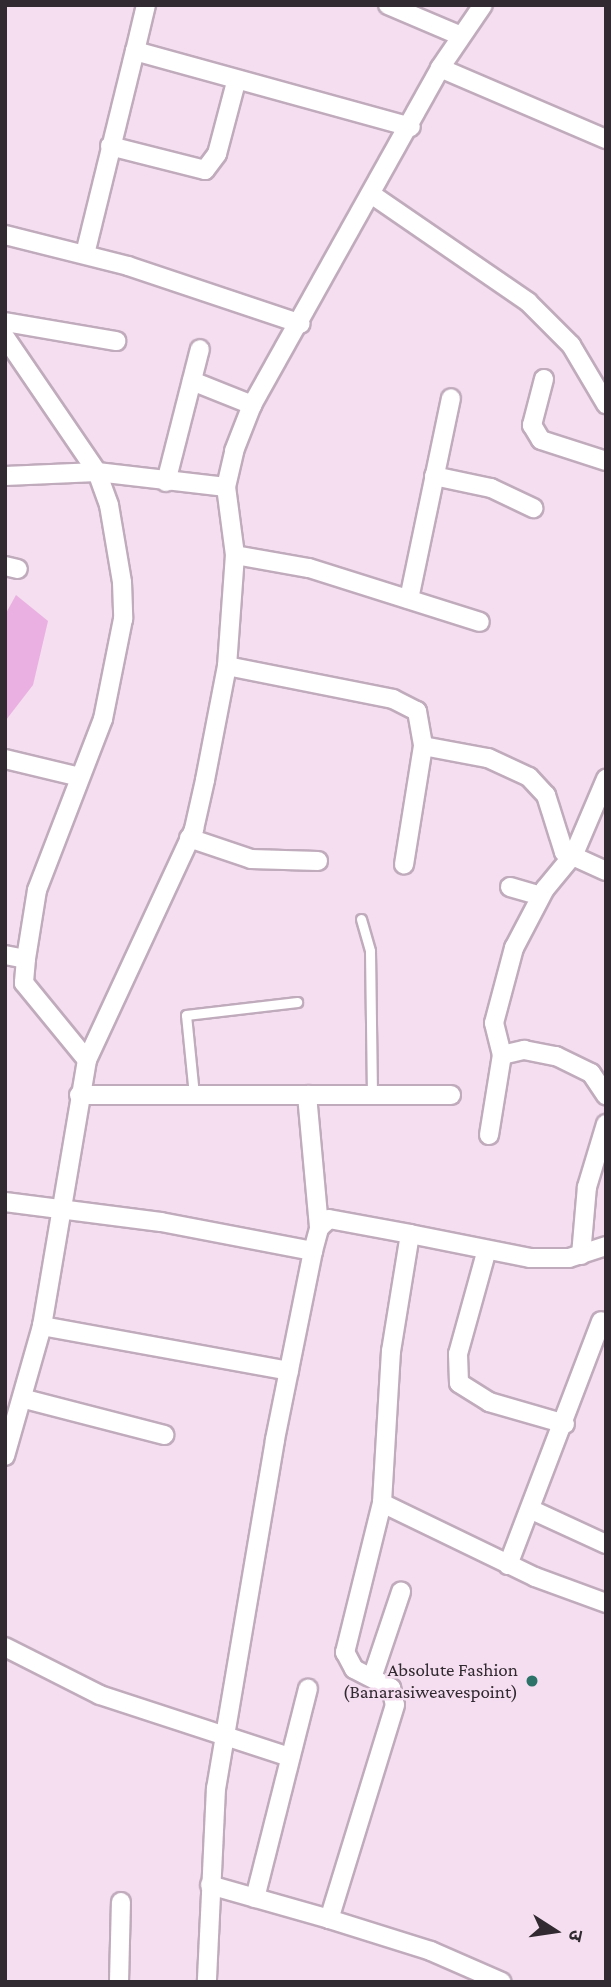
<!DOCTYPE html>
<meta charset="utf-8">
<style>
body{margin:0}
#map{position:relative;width:611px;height:1987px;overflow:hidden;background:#f4def0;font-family:"Crimson Pro","Noto Sans Devanagari",serif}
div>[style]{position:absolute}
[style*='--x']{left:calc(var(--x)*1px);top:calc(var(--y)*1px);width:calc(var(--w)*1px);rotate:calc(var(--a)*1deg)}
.water>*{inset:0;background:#eab0e1}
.roads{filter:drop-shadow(2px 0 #c0abbc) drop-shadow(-2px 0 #c0abbc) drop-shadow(0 2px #c0abbc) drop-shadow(0 -2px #c0abbc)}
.service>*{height:9px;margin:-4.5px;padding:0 4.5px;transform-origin:4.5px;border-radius:4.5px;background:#fff}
.minor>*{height:18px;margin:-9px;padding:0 9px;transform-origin:9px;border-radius:9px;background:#fff}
.dots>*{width:19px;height:19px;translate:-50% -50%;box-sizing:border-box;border:4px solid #f4def0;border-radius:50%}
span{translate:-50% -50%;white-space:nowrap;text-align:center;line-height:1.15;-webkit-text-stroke:5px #f4def0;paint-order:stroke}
.poi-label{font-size:19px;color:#322a31}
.right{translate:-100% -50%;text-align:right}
.frame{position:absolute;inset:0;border:7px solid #322a31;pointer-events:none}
.north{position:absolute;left:520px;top:1896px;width:70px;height:70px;-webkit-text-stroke:5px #f4def0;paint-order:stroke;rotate:102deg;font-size:19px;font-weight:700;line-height:28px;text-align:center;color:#322a31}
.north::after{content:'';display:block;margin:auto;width:24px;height:32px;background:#322a31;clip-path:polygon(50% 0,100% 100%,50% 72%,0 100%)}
</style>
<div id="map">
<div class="water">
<div style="clip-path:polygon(16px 595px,48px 621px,33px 685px,6px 720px,5px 615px)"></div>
</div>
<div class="roads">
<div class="service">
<div style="--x:361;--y:919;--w:33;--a:74"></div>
<div style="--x:370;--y:951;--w:144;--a:89.2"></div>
<div style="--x:194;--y:1095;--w:80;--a:-95.7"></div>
<div style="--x:186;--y:1015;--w:112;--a:-6.7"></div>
</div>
<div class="minor">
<div style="--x:146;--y:5;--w:47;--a:103.4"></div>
<div style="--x:135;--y:51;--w:286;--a:15.4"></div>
<div style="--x:388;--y:5;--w:79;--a:23"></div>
<div style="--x:440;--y:68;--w:181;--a:23.2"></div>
<div style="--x:110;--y:146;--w:98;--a:14.2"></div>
<div style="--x:205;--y:170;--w:20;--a:-53"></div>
<div style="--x:217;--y:154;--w:74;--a:-75.2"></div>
<div style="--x:371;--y:194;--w:191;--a:34.5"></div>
<div style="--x:528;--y:302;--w:61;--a:45"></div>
<div style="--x:571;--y:345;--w:69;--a:59.3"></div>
<div style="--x:5;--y:235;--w:127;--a:14.1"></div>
<div style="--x:128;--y:266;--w:182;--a:18.5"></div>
<div style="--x:85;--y:254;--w:209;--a:-76.2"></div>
<div style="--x:5;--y:322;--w:113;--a:9.7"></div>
<div style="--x:5;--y:337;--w:163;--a:55.7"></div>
<div style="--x:97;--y:472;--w:35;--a:70"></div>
<div style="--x:109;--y:505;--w:78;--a:80.4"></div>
<div style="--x:122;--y:582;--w:37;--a:88"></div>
<div style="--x:123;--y:619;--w:102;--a:101.3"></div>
<div style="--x:103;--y:719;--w:183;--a:111.1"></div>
<div style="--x:37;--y:890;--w:70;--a:99.1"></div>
<div style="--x:544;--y:379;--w:48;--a:104.6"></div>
<div style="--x:532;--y:425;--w:17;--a:59"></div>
<div style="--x:541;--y:440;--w:68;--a:17.9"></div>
<div style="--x:192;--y:381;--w:65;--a:21.8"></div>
<div style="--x:5;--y:476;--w:92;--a:-2.5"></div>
<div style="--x:97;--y:472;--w:130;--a:6.6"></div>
<div style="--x:434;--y:476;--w:58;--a:11.9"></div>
<div style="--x:491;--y:488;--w:47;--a:25.5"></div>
<div style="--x:166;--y:482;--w:137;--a:-75.7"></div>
<div style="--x:235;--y:555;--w:75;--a:10"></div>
<div style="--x:309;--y:568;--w:179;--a:17.5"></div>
<div style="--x:5;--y:566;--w:13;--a:13"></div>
<div style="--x:409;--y:599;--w:205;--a:-78.2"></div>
<div style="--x:227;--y:666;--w:169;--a:11.2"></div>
<div style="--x:393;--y:699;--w:27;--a:27"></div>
<div style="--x:417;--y:711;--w:36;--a:80"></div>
<div style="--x:423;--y:746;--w:120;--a:99.1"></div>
<div style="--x:423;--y:746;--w:66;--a:10.5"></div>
<div style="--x:488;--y:758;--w:45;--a:24.9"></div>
<div style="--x:529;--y:777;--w:25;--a:47"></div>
<div style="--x:546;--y:795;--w:60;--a:72.5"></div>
<div style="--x:564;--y:852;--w:46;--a:24.3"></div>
<div style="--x:5;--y:759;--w:77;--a:13.5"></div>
<div style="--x:189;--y:838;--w:65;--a:18.7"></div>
<div style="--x:251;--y:859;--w:67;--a:1.7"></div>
<div style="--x:510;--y:887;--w:32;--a:16"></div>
<div style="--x:5;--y:955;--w:21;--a:11"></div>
<div style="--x:26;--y:959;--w:24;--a:95"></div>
<div style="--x:24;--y:983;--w:99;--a:50.7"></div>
<div style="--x:502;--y:1055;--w:23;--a:-13"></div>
<div style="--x:524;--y:1050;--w:33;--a:11"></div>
<div style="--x:556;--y:1056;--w:39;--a:26"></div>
<div style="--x:591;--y:1073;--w:27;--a:56"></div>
<div style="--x:79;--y:1095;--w:372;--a:0"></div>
<div style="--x:307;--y:1095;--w:134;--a:84.8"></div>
<div style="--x:489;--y:1135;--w:81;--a:-80.8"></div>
<div style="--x:502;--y:1055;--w:33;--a:-104"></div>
<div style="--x:494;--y:1023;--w:78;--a:-75.1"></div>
<div style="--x:514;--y:948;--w:67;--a:-62.3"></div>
<div style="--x:545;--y:889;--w:45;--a:-50.4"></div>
<div style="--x:574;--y:854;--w:82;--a:-66.9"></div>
<div style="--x:5;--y:1202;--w:157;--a:7.3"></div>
<div style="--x:161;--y:1222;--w:155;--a:10.8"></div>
<div style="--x:313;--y:1251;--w:193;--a:101.4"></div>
<div style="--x:275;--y:1440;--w:353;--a:99.6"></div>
<div style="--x:216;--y:1788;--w:194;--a:92.7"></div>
<div style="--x:410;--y:1234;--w:122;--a:11.3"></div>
<div style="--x:530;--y:1258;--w:39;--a:0"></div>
<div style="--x:569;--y:1258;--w:39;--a:-18"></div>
<div style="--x:313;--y:1251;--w:24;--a:-75"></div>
<div style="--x:319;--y:1228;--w:13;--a:-42"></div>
<div style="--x:329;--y:1219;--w:82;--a:10.5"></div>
<div style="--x:410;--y:1234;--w:119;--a:99.2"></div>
<div style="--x:391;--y:1351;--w:152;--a:93.4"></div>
<div style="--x:382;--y:1503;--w:170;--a:25.8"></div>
<div style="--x:535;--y:1577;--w:76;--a:20.1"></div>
<div style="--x:486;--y:1253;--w:105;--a:105.5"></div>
<div style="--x:458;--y:1354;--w:29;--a:88"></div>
<div style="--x:459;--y:1383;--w:36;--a:32"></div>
<div style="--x:489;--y:1402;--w:79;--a:16.1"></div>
<div style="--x:581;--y:1255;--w:68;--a:-85"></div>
<div style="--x:587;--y:1187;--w:66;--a:-73.2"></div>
<div style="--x:42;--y:1326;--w:251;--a:10.3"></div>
<div style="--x:25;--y:1399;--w:144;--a:14.5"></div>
<div style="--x:5;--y:1456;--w:135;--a:-74.1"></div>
<div style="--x:42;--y:1326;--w:270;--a:-80.4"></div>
<div style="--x:87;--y:1060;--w:255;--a:-65.1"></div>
<div style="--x:194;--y:829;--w:50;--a:-77.3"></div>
<div style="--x:205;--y:780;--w:116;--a:-79.1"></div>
<div style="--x:227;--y:666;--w:111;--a:-85.9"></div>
<div style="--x:235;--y:555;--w:69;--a:-97.5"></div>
<div style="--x:226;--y:487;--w:37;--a:-77"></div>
<div style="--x:234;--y:451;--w:49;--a:-68.6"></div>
<div style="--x:252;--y:405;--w:386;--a:-60.8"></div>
<div style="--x:440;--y:68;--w:76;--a:-55.7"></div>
<div style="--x:382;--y:1503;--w:154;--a:103.9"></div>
<div style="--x:345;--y:1652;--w:19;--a:62"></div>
<div style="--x:354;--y:1669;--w:42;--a:27.2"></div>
<div style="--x:391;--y:1688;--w:17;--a:77"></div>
<div style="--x:395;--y:1705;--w:224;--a:107.1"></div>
<div style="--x:329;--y:1919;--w:107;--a:17.4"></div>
<div style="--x:431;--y:1951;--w:77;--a:23.6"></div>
<div style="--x:532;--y:1510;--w:81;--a:24.7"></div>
<div style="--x:508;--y:1565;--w:261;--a:-69.1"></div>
<div style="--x:5;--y:1647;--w:106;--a:26.8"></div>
<div style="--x:100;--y:1695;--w:200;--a:18.1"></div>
<div style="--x:373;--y:1675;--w:88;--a:-71.4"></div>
<div style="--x:210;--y:1885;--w:124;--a:15.9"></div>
<div style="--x:255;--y:1898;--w:216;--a:-75.8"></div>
<div style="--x:119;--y:1982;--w:80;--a:-88.6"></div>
</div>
</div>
<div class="dots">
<div style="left:532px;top:1681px;background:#2c7268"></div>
</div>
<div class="poi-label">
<span class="right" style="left:518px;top:1681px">Absolute Fashion<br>(Banarasiweavespoint)</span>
</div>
<div class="frame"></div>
<div class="north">उ</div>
</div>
